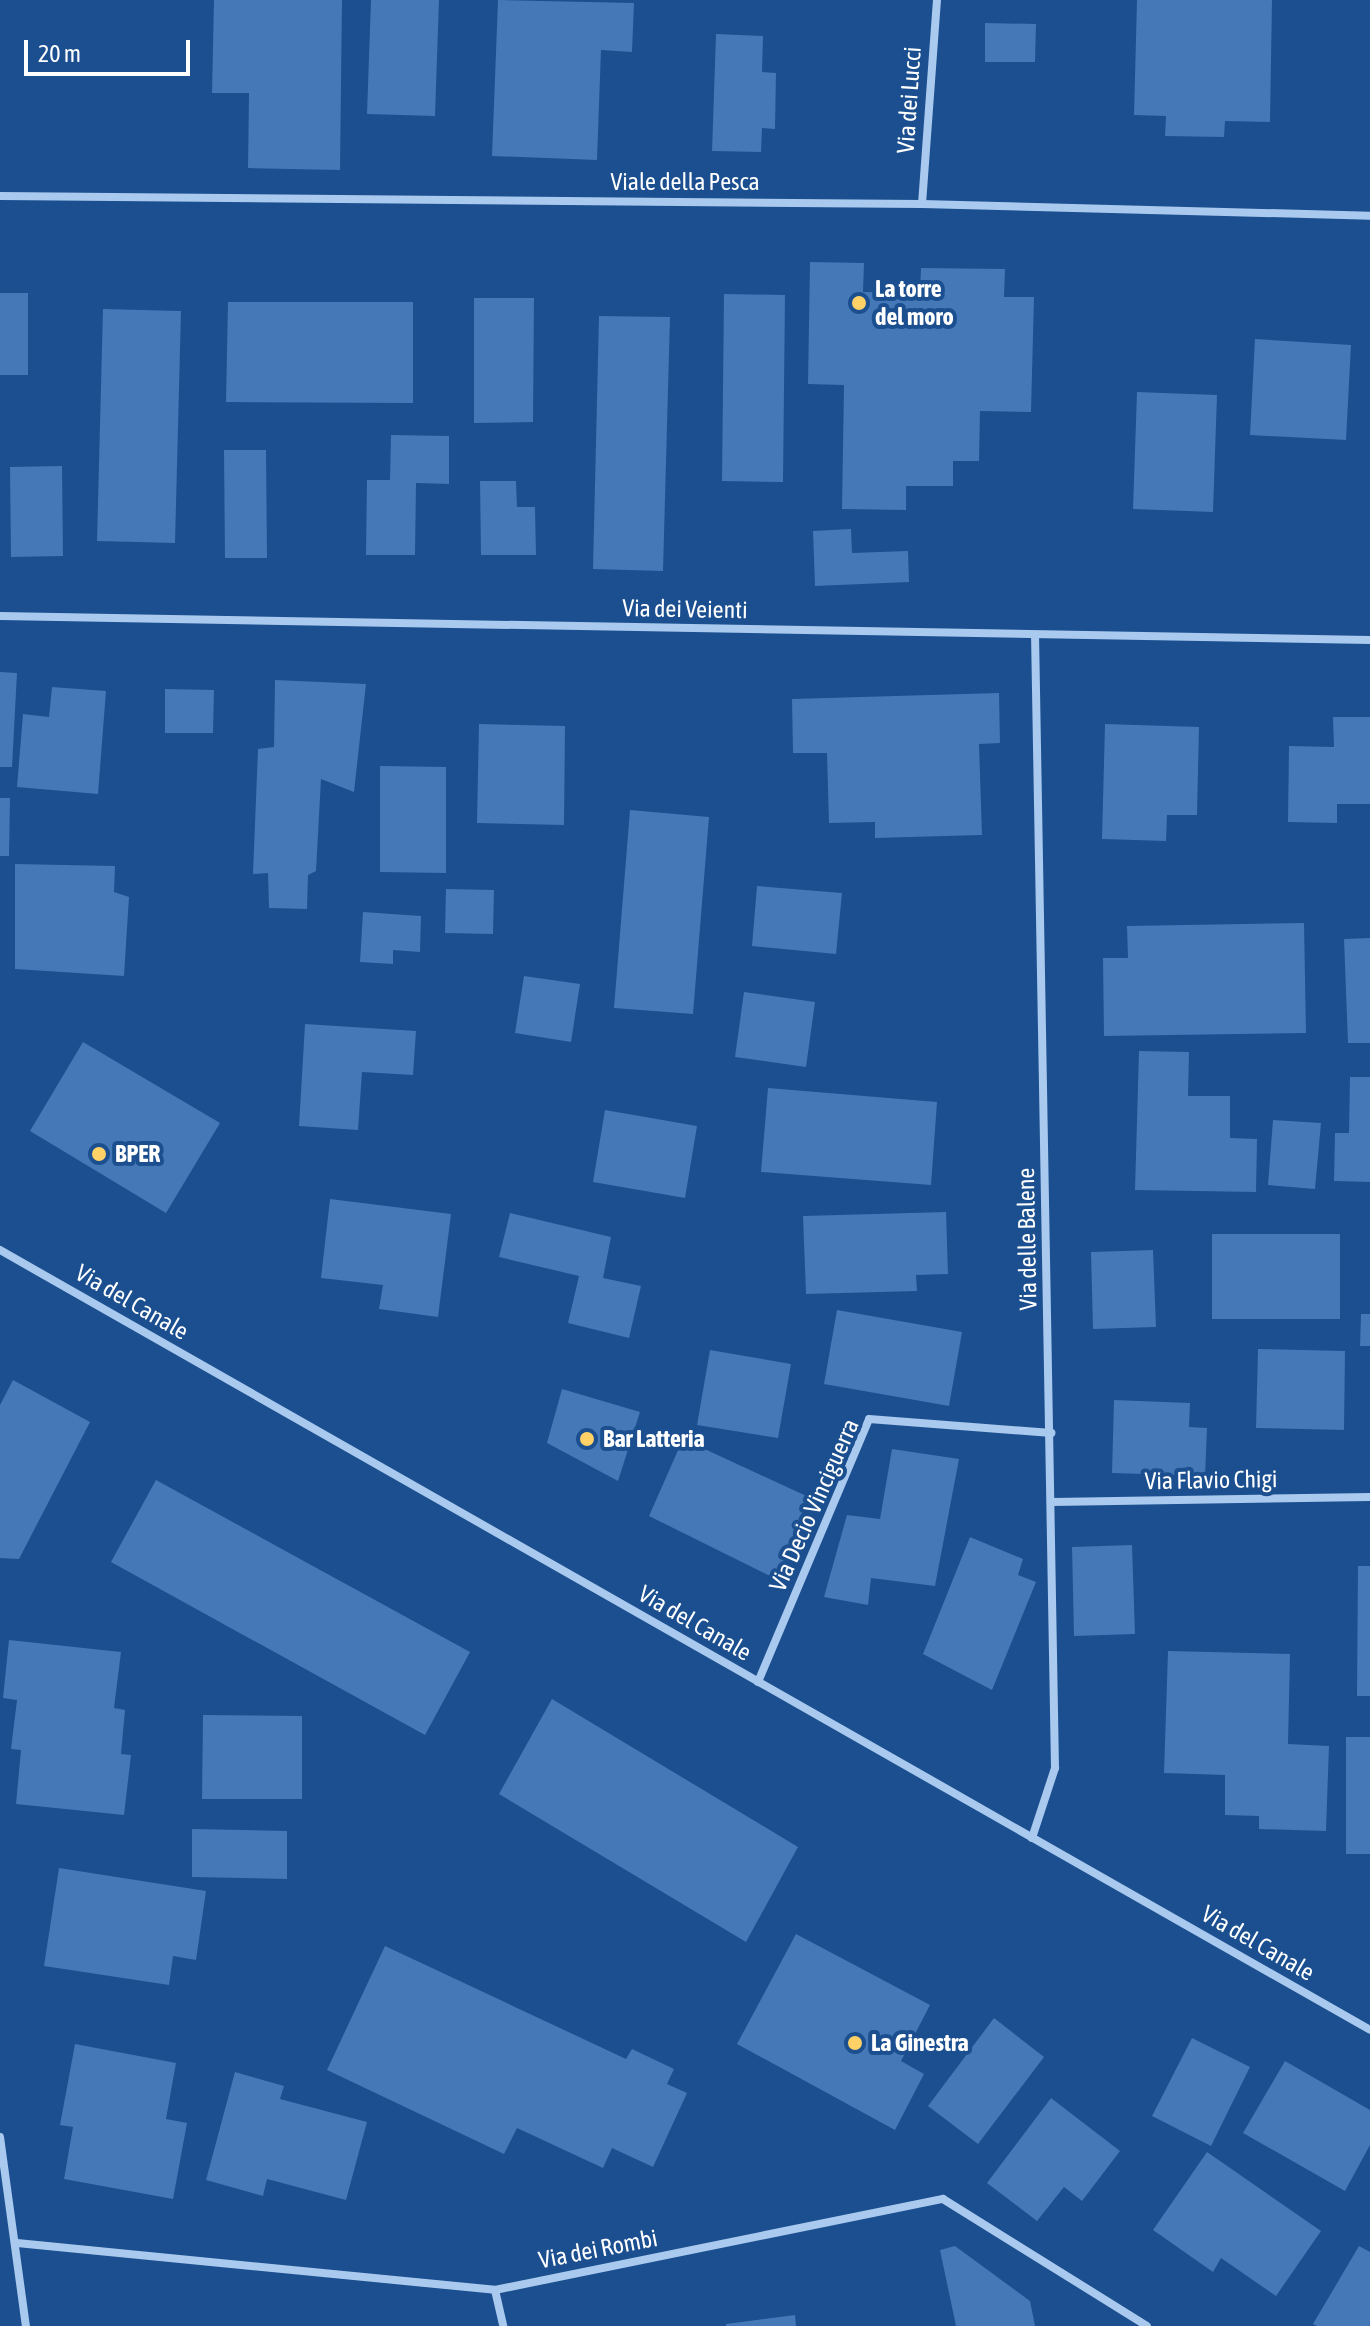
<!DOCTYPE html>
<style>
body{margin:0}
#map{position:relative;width:1370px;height:2326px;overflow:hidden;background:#1b4f8f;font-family:"Asap Condensed",sans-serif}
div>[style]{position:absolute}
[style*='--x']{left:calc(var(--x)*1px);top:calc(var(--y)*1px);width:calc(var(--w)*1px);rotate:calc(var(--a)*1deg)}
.building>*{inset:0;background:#4478b7}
.street>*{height:8px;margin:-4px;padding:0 4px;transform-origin:4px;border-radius:4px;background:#a9c9ee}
.dots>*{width:22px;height:22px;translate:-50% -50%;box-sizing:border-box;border:4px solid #1b4f8f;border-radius:50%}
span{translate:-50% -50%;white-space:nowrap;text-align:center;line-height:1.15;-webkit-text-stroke:8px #1b4f8f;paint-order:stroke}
.street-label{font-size:24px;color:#fff}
.poi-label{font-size:24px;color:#fff;font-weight:700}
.left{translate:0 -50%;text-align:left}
.scale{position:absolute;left:24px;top:40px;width:166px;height:36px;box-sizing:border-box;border:4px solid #fff;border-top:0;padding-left:10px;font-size:24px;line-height:28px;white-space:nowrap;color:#fff;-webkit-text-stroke:6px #1b4f8f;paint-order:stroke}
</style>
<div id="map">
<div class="building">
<div style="clip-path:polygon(214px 0,342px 0,340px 170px,248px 168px,249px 93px,212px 93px)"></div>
<div style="clip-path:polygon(371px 0,439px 0,435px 116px,367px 114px)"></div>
<div style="clip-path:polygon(498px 0,634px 3px,632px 52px,601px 50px,597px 160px,492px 156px)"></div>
<div style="clip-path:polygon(1137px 0,1272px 0,1270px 122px,1225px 121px,1224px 137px,1165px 136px,1166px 116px,1134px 115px)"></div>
<div style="clip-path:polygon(985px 23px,1036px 24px,1035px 62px,985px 62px)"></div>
<div style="clip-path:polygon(716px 34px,763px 36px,762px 72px,776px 73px,775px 129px,762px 128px,761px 152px,712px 151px)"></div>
<div style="clip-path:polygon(810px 262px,864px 263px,863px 292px,920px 293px,921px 268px,1005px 269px,1004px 297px,1034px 297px,1031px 412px,980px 411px,979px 461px,953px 461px,953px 486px,906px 486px,906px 510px,842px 509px,844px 385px,808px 384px)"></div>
<div style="clip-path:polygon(0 293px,28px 293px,28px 375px,0 375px)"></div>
<div style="clip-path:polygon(724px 294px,785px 295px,783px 482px,722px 481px)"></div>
<div style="clip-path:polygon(474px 298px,534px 298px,533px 422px,474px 423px)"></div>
<div style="clip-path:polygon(228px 302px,413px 302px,413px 403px,226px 402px)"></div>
<div style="clip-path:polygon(103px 309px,181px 311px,175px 543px,97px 541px)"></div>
<div style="clip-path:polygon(599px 316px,670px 317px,663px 571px,593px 569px)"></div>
<div style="clip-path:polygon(1255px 339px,1351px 345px,1346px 440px,1250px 435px)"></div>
<div style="clip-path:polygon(1137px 392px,1217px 395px,1213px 512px,1133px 509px)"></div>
<div style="clip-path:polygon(391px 435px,449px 436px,449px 484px,416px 483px,415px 555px,366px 555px,367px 480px,390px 480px)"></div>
<div style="clip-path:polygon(224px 450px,266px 450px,267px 558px,225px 558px)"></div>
<div style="clip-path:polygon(62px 466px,63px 556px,11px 557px,10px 467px)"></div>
<div style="clip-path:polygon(480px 481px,516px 481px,517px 507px,535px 507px,536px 555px,481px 555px)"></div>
<div style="clip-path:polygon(851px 529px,852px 553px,908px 551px,909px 582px,815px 586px,813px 531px)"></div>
<div style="clip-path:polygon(0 672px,17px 673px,12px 767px,0 767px)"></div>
<div style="clip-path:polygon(275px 680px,366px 684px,354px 792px,321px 779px,316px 871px,308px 875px,307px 909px,269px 908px,268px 873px,253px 874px,258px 749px,274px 747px)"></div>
<div style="clip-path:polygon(52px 687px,106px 691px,98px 794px,17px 787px,23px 714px,49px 717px)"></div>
<div style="clip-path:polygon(165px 689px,214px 690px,213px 733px,165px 733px)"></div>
<div style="clip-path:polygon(999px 693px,1000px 743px,979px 744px,982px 835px,875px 838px,875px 822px,829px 823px,827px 753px,793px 753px,792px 699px)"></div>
<div style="clip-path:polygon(1333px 717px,1370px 717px,1370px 804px,1337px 804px,1337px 823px,1288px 822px,1289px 746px,1334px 747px)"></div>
<div style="clip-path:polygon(479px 724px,565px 726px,564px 825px,477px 823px)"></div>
<div style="clip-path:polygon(1105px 724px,1199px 727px,1197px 815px,1167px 815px,1166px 841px,1102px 839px)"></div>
<div style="clip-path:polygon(380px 766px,446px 767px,446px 873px,380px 872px)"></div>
<div style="clip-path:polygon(0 798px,10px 798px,9px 856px,0 856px)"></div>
<div style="clip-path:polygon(630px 810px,709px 817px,693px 1014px,614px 1008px)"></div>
<div style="clip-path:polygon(15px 864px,115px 866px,114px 892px,129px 897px,124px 976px,15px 969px)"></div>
<div style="clip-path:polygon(757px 886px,842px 893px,836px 954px,752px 946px)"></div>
<div style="clip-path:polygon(446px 889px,494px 890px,493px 934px,445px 933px)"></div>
<div style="clip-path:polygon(363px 912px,421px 916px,420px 952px,393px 950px,393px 964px,360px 962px)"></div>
<div style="clip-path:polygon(1304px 923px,1306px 1033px,1104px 1036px,1103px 958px,1128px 958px,1127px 926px)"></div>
<div style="clip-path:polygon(1370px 938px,1370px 1043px,1348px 1043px,1344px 939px)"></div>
<div style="clip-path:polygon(524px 976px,580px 984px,571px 1042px,515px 1033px)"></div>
<div style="clip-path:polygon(744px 992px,815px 1002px,806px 1067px,735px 1057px)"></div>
<div style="clip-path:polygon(305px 1024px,416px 1031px,413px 1075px,362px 1072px,358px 1130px,299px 1126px)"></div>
<div style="clip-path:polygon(83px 1042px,220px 1123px,166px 1213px,30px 1131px)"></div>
<div style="clip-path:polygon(1139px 1051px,1189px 1052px,1188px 1096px,1230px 1096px,1230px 1138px,1257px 1139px,1256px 1192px,1135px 1190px)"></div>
<div style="clip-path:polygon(1350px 1077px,1370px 1077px,1370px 1182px,1334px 1181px,1335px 1133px,1349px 1133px)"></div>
<div style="clip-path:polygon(768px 1088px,937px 1102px,931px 1185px,761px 1172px)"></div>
<div style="clip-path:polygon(605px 1110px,697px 1126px,685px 1198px,593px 1182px)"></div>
<div style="clip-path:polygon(1273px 1120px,1321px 1123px,1315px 1189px,1268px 1185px)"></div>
<div style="clip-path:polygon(330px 1199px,451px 1214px,438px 1317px,379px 1309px,383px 1285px,321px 1278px)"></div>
<div style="clip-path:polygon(946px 1212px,948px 1274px,916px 1275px,917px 1291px,806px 1294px,803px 1216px)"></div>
<div style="clip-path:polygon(510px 1213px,611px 1237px,603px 1278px,641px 1286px,629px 1338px,568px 1323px,579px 1276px,499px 1257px)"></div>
<div style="clip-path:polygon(1212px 1234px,1340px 1234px,1340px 1319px,1212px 1319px)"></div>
<div style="clip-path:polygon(1153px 1250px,1156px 1327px,1093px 1329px,1091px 1252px)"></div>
<div style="clip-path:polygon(837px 1310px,962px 1332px,949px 1406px,824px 1384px)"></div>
<div style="clip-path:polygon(1361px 1314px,1370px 1314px,1370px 1346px,1360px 1346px)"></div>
<div style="clip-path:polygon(1258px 1349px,1345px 1351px,1344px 1430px,1256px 1428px)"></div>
<div style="clip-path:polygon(710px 1350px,791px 1364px,778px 1438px,697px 1425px)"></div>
<div style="clip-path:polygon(13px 1380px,90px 1422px,19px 1559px,0 1558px,0 1405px)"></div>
<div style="clip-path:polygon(562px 1389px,640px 1412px,618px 1481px,547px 1443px)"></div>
<div style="clip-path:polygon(1114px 1400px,1190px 1403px,1189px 1427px,1207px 1428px,1205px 1476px,1112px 1473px)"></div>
<div style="clip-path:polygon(683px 1439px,813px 1499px,778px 1580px,649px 1516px)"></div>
<div style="clip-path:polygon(892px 1449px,959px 1459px,935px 1586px,871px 1578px,868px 1605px,824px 1597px,847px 1515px,880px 1519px)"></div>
<div style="clip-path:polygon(156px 1480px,470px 1652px,425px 1735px,111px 1562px)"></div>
<div style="clip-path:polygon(970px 1537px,1023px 1559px,1018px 1575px,1036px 1582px,992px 1690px,923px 1654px)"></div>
<div style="clip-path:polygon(1132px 1545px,1135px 1634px,1074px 1636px,1072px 1547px)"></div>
<div style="clip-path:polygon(1358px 1566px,1370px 1566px,1370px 1696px,1357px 1696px)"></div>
<div style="clip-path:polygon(9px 1640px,121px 1652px,114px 1708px,125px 1710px,121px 1754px,131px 1755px,124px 1815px,16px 1804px,21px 1750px,11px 1749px,17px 1700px,3px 1698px)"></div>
<div style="clip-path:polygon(1168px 1651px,1290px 1654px,1288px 1744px,1329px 1746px,1326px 1831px,1259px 1829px,1259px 1816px,1225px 1815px,1225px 1775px,1164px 1773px)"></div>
<div style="clip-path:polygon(552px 1699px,798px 1847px,746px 1942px,499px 1794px)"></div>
<div style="clip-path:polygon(203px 1715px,302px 1716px,302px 1799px,202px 1799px)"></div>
<div style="clip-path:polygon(1346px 1737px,1370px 1737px,1370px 1854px,1346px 1854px)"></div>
<div style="clip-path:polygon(192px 1829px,287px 1831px,287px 1879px,192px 1877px)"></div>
<div style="clip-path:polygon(59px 1868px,206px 1891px,196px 1960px,173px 1956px,169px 1985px,44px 1966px)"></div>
<div style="clip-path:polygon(796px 1934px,930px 2005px,901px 2061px,924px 2074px,895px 2130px,737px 2044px)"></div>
<div style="clip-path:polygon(385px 1946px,626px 2059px,632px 2049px,674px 2069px,667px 2084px,687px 2093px,653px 2167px,612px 2148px,603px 2168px,517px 2128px,504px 2154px,327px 2070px)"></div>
<div style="clip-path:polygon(994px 2018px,1044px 2057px,978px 2144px,928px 2106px)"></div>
<div style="clip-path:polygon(1192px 2038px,1250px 2067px,1211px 2146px,1152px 2116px)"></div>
<div style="clip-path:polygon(75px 2044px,176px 2063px,166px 2119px,187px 2123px,173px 2199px,64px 2179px,73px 2127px,60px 2125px)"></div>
<div style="clip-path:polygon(1285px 2061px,1370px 2110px,1370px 2145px,1345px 2191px,1243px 2133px)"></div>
<div style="clip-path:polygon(235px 2072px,284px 2086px,280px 2099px,367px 2122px,346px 2200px,267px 2179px,263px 2196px,206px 2180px)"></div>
<div style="clip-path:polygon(1051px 2098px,1120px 2151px,1082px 2201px,1064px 2187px,1037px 2221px,987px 2183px)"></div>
<div style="clip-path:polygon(1207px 2152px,1321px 2231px,1276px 2296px,1221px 2258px,1213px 2272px,1153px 2230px)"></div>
<div style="clip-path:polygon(955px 2246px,1030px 2301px,1035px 2326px,956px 2326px,940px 2250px)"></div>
<div style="clip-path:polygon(1359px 2246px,1370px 2252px,1370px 2326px,1317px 2326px,1313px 2324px)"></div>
<div style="clip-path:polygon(795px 2315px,796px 2326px,726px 2326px,726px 2324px)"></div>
</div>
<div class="street">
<div style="--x:0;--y:196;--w:922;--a:0.5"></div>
<div style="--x:922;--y:204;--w:448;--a:1.5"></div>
<div style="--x:922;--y:204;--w:205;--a:-85.8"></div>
<div style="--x:0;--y:616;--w:1370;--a:1"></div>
<div style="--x:0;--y:1250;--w:1576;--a:29.65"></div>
<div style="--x:1052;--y:1502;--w:318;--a:-0.9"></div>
<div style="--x:758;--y:1682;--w:285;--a:-67.1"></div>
<div style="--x:869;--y:1419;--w:183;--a:4.4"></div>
<div style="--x:1032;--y:1838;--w:74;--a:-71.8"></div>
<div style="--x:1055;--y:1768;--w:1132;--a:-91.01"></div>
<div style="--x:0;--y:2137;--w:191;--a:82.2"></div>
<div style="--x:17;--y:2243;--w:480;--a:5.6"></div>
<div style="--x:495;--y:2290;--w:457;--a:-11.5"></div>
<div style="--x:943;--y:2199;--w:240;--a:31.9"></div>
<div style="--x:495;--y:2290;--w:37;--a:77"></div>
</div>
<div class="dots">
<div style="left:859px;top:303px;background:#ffd166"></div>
<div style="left:99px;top:1154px;background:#ffd166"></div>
<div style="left:587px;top:1439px;background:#ffd166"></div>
<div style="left:855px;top:2043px;background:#ffd166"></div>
</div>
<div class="street-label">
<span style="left:909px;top:100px;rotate:-86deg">Via dei Lucci</span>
<span style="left:685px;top:182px">Viale della Pesca</span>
<span style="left:685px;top:609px;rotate:1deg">Via dei Veienti</span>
<span style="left:1027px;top:1239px;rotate:-91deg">Via delle Balene</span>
<span style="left:132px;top:1302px;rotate:30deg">Via del Canale</span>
<span style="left:1211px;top:1480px;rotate:-1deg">Via Flavio Chigi</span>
<span style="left:814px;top:1505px;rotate:-66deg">Via Decio Vinciguerra</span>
<span style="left:695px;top:1623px;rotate:30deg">Via del Canale</span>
<span style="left:1258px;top:1943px;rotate:30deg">Via del Canale</span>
<span style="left:598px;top:2249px;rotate:-11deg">Via dei Rombi</span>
</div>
<div class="poi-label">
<span class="left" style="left:875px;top:303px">La torre<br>del moro</span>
<span class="left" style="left:115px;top:1154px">BPER</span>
<span class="left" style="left:603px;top:1439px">Bar Latteria</span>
<span class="left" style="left:871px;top:2043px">La Ginestra</span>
</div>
<div class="scale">20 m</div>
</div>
